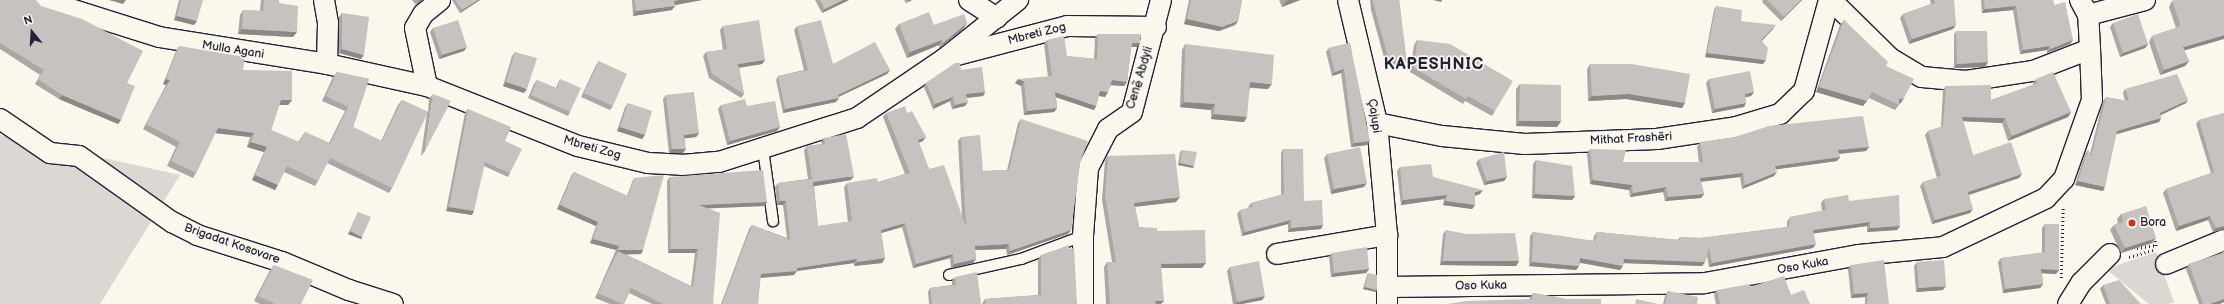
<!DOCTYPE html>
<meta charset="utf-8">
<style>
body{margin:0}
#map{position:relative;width:2224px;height:304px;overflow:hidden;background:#fbf7ec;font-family:"Balsamiq Sans",sans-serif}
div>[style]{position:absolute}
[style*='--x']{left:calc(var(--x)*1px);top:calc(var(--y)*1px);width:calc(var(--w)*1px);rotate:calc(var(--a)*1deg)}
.green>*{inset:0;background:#dbd8d3}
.path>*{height:2.5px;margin-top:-1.25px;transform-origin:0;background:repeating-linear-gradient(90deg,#22223b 0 1px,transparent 0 4px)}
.roads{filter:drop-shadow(1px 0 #22223b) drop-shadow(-1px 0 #22223b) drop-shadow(0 1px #22223b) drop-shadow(0 -1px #22223b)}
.service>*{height:10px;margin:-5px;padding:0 5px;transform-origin:5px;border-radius:5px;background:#fbf7ec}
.minor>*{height:20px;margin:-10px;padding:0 10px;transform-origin:10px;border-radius:10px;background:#fbf7ec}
.wall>*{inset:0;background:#aaa7a5}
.shaded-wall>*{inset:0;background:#8b8886}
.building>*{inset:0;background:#c6c2c0}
.dots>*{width:11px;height:11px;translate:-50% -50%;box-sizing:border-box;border:2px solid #fbf7ec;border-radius:50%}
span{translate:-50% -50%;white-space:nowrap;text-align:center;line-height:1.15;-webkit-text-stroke:3.5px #fbf7ec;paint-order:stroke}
.street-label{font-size:12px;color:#22223b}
.poi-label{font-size:12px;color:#22223b}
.left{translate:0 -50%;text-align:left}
.district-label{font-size:16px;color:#22223b;font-weight:700;letter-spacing:1px}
.north{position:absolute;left:12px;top:12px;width:40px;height:40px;-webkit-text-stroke:3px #fbf7ec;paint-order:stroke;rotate:342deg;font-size:11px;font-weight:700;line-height:16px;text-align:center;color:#22223b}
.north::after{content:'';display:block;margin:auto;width:14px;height:18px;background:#22223b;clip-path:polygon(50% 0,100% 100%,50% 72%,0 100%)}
</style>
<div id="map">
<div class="green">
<div style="clip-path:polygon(0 135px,180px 175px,100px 304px,0 304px)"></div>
<div style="clip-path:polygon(2156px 252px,2174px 302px,2168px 304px,2149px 304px,2106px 269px)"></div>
</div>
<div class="path">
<div style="--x:2154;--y:237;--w:11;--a:75"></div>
<div style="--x:2137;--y:248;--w:19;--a:-9"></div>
<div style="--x:2129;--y:257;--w:25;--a:-16"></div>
<div style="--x:2061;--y:278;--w:71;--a:-88.4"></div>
</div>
<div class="roads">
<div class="service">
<div style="--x:763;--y:149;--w:73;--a:82.1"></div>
<div style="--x:949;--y:275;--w:74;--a:-12.5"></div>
<div style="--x:1021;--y:259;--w:66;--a:-20.4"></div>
</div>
<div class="minor">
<div style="--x:42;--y:0;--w:123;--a:17.5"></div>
<div style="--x:159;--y:37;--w:170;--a:9.1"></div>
<div style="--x:327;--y:64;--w:102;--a:12.4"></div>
<div style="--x:427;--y:86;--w:162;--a:21.7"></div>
<div style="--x:578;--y:146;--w:72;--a:13.7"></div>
<div style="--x:648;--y:163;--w:34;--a:3"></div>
<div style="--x:682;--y:165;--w:37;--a:-5"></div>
<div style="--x:719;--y:162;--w:145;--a:-17.7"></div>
<div style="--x:857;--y:118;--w:105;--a:-34.1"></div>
<div style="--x:944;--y:59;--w:95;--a:-38.6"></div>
<div style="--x:324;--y:0;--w:23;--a:80"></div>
<div style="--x:328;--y:23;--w:41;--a:91.4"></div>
<div style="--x:969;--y:0;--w:33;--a:33"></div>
<div style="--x:1348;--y:0;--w:126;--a:76.7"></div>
<div style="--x:1377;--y:123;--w:112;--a:84.9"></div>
<div style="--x:1387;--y:235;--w:69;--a:90"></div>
<div style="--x:1831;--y:0;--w:83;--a:44.5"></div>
<div style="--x:1890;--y:58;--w:37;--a:31"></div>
<div style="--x:1922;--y:77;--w:44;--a:5.2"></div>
<div style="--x:1966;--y:81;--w:68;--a:-8.5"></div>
<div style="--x:2033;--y:71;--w:61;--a:-21.1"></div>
<div style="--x:2090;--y:49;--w:34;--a:-93"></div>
<div style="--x:2088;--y:15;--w:17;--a:-118"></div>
<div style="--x:2088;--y:15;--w:59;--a:-14.7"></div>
<div style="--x:953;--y:56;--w:118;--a:-14.7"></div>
<div style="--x:1067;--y:26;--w:89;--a:0.6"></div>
<div style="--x:427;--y:86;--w:59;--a:-101.7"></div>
<div style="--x:415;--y:28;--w:16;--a:-60"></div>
<div style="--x:423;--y:14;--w:22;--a:-39"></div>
<div style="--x:0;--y:119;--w:60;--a:34.2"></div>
<div style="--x:50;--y:153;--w:29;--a:6"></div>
<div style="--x:79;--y:156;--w:114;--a:35.4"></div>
<div style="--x:172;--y:222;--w:28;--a:27"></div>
<div style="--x:197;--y:235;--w:89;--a:17.6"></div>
<div style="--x:282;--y:262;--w:73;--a:22.7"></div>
<div style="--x:349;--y:290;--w:46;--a:17.7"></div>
<div style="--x:1377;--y:123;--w:66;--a:11.3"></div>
<div style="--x:1442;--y:136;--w:83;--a:5.5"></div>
<div style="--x:1525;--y:144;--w:132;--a:-2.2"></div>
<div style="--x:1657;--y:139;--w:80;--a:-8.6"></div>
<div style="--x:1736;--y:127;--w:46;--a:-16.5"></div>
<div style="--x:1780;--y:114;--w:33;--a:-44"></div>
<div style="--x:1804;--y:91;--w:94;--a:-74.6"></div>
<div style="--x:1277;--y:254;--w:112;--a:-9.8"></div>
<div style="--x:2166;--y:264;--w:63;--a:-22.5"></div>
<div style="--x:1388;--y:287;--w:317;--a:-0.7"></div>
<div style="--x:1705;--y:283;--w:157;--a:-10.3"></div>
<div style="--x:1859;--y:255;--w:84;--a:-5.4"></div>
<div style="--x:1943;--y:247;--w:114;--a:-25.4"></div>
<div style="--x:2046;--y:198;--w:26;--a:-47"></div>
<div style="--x:2064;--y:179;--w:84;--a:-70.5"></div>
<div style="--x:2092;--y:100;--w:51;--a:-92.2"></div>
<div style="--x:1083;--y:304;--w:68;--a:-90"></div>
<div style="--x:1083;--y:236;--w:68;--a:-85.8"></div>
<div style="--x:1088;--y:168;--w:44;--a:-62.9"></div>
<div style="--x:1108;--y:129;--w:29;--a:-35"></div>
<div style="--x:1132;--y:112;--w:116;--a:-75.5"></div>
<div style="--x:2068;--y:304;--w:25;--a:-58"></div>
<div style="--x:2081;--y:283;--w:41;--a:-45"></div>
</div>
</div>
<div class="wall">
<div style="clip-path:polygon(0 0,41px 6px,127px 83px,121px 120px,118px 124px,59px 99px,35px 84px,40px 75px,0 49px)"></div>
<div style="clip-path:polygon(179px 0,203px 0,194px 25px,174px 20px)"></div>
<div style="clip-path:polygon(261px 0,279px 0,279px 3px,293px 37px,238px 34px,240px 15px,243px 10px,260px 11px)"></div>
<div style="clip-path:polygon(412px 0,422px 0,416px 5px)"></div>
<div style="clip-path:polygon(452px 0,480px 0,460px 13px)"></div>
<div style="clip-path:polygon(632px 0,702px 0,675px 5px,672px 10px,633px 16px)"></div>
<div style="clip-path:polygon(815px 0,849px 0,822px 13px)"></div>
<div style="clip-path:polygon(904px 0,912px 0,906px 3px)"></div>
<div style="clip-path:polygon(1189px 0,1242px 0,1238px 21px,1235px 25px,1219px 31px,1184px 24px)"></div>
<div style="clip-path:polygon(1279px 0,1300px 0,1282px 7px)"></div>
<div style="clip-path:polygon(1370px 0,1399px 0,1407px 65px,1404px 69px,1385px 61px,1371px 10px)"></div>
<div style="clip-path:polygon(1763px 0,1802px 0,1781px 21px,1762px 2px)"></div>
<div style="clip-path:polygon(1930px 0,1954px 0,1953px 29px,1909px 44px,1900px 18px,1903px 14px,1931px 4px)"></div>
<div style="clip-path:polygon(1981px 0,2053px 0,2054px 5px,2073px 40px,2070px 44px,2047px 53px,2047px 50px,2020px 54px,2013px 10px,1982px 13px)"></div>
<div style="clip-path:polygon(2177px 0,2184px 50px,2189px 61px,2185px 66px,2160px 75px,2149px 42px,2152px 36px,2176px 28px,2169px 7px,2172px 1px)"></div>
<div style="clip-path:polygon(1716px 6px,1741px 21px,1773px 29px,1762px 40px,1763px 64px,1705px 57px,1714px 10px)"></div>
<div style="clip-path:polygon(342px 13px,361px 59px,339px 53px,339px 17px)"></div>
<div style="clip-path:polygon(1844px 20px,1886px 66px,1901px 103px,1899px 104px,1899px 105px,1895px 110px,1869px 98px,1863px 106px,1816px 92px,1840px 25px)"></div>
<div style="clip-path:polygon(967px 23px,963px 29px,939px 48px,939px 45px,907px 58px,895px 29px,899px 24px,934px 25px)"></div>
<div style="clip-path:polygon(2113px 23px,2148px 44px,2145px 48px,2120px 57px,2110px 27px)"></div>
<div style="clip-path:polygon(723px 26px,765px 60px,762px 64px,739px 68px,744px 94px,741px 98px,709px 78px,703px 56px,706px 52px,723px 50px,720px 30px)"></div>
<div style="clip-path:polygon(797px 26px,833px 64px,890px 70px,887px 74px,838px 97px,836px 102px,783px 113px,776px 80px,778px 76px,804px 70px,794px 30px)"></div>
<div style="clip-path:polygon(433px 28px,464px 51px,439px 59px,430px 32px)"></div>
<div style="clip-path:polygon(1956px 31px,1988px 62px,1985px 67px,1954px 68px,1954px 35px)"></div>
<div style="clip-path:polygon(1098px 34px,1140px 43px,1137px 47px,1131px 47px,1127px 82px,1124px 86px,1111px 85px,1105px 97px,1099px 96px,1096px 106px,1094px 110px,1056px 97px,1057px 108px,1054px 112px,1024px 115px,1021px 86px,1015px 83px,1048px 77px,1044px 44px,1047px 40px,1067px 56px,1094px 59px,1095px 38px)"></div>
<div style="clip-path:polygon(1417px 40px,1495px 111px,1492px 116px,1465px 101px,1463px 104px,1410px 72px,1414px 45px)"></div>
<div style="clip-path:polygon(1350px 43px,1367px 145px,1351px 147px,1341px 73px,1332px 76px,1326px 52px,1329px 48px)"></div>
<div style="clip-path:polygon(1185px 44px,1268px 89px,1250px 88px,1244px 122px,1211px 119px,1211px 110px,1180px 107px,1182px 50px)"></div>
<div style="clip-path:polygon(179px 46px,243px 70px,292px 100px,288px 105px,279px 105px,271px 130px,298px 142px,305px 132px,329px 143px,345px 111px,322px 101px,333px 77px,337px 72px,369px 79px,353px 127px,381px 141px,398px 105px,402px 100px,428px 112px,429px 99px,433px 94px,425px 151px,421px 156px,427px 113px,392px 188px,389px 193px,327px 163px,318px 181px,315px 186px,284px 172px,275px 190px,252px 180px,264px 152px,247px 147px,250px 137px,215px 133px,196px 173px,193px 178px,167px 166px,176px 147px,143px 129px,166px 85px,163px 84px,176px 51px)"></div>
<div style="clip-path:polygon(515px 52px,524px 93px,503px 86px,512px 56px)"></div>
<div style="clip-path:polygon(599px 61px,613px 106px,610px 110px,581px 97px,596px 65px)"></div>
<div style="clip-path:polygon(1590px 64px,1685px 103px,1682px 108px,1626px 99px,1588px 101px,1587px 69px)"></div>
<div style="clip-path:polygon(961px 70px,985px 92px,983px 96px,967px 98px,965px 106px,952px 109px,950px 101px,933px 109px,924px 87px,926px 83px)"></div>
<div style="clip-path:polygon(560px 79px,570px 112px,568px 116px,528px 98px,534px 84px,537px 80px,556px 88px,558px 83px)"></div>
<div style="clip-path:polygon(1709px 79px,1754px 92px,1751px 96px,1745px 97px,1746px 103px,1744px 107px,1712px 113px,1706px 83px)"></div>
<div style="clip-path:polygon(2036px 79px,2071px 112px,2068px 117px,2008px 141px,2002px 123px,1963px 121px,1973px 155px,2022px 174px,2019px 178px,1969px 195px,1970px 213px,1932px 224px,1920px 186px,1923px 182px,1937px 178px,1925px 135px,1928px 131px,1941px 127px,1943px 90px,1946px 86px,1991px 100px,2033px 85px,2033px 83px)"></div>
<div style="clip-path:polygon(1520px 84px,1561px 121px,1557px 127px,1516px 126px,1516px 89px)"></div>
<div style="clip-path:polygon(2125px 89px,2186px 103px,2160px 115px,2161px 118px,2159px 122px,2116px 134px,2103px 191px,2075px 185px,2085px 154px,2088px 150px,2090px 154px,2103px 101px,2106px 97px,2125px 101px,2123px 93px)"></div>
<div style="clip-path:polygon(666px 95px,699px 133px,696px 137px,685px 138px,683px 153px,669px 153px,663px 99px)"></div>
<div style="clip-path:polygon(628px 103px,645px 135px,642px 139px,617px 131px,625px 107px)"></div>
<div style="clip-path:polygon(721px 105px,780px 127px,777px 131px,727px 145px,718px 109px)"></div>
<div style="clip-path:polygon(468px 109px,505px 141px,510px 173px,508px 177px,484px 166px,472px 215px,446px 211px,465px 113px)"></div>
<div style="clip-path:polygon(886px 113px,907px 113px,923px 141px,919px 143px,929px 169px,962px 216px,958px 141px,961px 137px,983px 171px,1007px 170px,1018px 123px,1021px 119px,1080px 163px,1071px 230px,1068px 234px,1007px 255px,1006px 249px,975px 250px,976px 259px,973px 263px,951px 268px,950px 258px,913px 268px,902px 227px,881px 233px,885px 258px,882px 263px,854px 266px,854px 263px,797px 271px,794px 275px,760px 278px,758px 304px,721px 304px,749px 229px,752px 225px,787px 238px,783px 205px,777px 205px,775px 187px,778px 183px,808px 179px,804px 150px,807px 146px,822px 144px,821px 142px,824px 138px,851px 180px,814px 186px,818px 226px,848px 222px,844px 187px,847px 183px,878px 182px,905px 174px,883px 117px)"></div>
<div style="clip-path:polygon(2224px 113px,2224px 229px,2213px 232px,2208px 220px,2176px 231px,2163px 193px,2166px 189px,2211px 173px,2196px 124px,2199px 120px)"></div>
<div style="clip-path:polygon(1700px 142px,1869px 147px,1866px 151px,1839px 154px,1840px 157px,1837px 161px,1776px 169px,1774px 176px,1742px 189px,1740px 177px,1701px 182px,1704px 194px,1701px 198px,1665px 201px,1663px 192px,1630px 197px,1629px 190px,1590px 184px,1587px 154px,1590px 149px,1623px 162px,1699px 162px,1697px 147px)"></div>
<div style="clip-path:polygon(1283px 149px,1304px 201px,1323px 225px,1321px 229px,1288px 232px,1288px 224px,1242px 236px,1237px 214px,1240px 210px,1249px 208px,1248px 207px,1251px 203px,1281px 195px,1281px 153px)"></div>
<div style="clip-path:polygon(1182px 150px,1193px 168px,1178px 165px,1180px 152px)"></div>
<div style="clip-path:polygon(1327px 154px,1364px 187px,1331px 194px,1324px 158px)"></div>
<div style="clip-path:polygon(1108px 156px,1176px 202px,1135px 207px,1139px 227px,1157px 231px,1202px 268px,1161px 268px,1161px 304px,1106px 304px,1104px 267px,1107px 262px,1112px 262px,1102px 200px,1105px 161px)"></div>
<div style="clip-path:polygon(1479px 159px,1507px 177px,1504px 181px,1484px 185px,1476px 163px)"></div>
<div style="clip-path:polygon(1536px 160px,1575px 196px,1572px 200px,1532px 198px,1533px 164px)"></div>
<div style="clip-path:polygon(1400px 167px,1433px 177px,1480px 194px,1475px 196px,1475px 205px,1472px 209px,1443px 205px,1444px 199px,1401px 205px,1397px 171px)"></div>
<div style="clip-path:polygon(574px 172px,627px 196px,632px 182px,634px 178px,643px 250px,641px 254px,625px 254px,691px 286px,695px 253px,668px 253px,667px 181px,670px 177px,767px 202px,764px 206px,708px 208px,713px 304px,652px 304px,629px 293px,624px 304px,610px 304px,595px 298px,616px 250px,590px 243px,596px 226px,557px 209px,571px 176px)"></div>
<div style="clip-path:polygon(1824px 199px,1849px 201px,1900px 226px,1897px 230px,1867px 232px,1867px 226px,1814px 233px,1813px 248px,1709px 267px,1707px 256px,1705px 262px,1702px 266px,1624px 263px,1620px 270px,1580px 263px,1579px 266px,1576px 270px,1529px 266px,1530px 236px,1533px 232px,1593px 241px,1594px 236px,1597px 232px,1678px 240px,1680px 237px,1700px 238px,1787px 227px,1787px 222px,1790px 217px,1822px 211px,1821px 203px)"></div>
<div style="clip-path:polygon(358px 212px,362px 237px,361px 239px,348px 234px)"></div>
<div style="clip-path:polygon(2121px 214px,2152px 243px,2121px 253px,2110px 230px,2114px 225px,2118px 223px,2117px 219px)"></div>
<div style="clip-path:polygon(2045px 224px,2056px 274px,2042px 273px,2043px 284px,2040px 288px,2003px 293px,1998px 262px,2001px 258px,2042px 253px,2042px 228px)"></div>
<div style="clip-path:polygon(1446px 230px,1519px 261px,1516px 266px,1440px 265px,1443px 234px)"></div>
<div style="clip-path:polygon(1069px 249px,1077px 304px,982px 304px,985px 299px,1038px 295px,1038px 260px,1041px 255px)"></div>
<div style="clip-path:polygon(2224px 250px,2224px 302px,2219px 304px,2199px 304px,2186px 269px,2189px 264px,2221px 253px)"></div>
<div style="clip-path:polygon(1332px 253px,1369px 269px,1366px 273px,1331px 277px,1329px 257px)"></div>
<div style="clip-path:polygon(1917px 262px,1943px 290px,1916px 292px,1914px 266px)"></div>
<div style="clip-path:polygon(274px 265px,301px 304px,260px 304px,254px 301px,270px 270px)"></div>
<div style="clip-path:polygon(1851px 265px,1889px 304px,1865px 304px,1865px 297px,1851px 298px,1848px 269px)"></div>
<div style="clip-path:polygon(1230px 267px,1265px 296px,1262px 300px,1242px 304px,1233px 304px,1227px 271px)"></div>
<div style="clip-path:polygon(1368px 273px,1376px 292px,1363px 289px,1367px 275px)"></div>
<div style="clip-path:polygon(955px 277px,981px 304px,929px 304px,928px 292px,930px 288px,952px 285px,952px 281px)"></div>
<div style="clip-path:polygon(2103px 285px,2141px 304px,2106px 304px,2100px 289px)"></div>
<div style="clip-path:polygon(1750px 287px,1791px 295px,1810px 304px,1716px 304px,1714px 295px,1717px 290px)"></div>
<div style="clip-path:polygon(1668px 291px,1697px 304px,1663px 304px,1665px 296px)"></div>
<div style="clip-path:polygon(1533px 293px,1566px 299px,1529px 299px)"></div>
</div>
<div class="shaded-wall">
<div style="clip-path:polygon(109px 0,126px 0,123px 4px)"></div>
<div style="clip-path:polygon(420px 0,422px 0,416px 5px,419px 1px)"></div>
<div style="clip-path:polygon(478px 0,480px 0,460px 13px,462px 10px)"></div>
<div style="clip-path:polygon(679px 0,702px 0,670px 6px,674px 1px)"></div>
<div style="clip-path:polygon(843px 0,849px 0,822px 13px,825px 9px)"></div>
<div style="clip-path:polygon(909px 0,912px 0,906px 3px)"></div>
<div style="clip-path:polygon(1289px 0,1300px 0,1282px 7px,1286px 1px)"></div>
<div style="clip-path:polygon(1433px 0,1442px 0,1441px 2px)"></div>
<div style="clip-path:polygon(1801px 0,1802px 0,1781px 21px,1784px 17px)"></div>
<div style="clip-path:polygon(675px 6px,672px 10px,633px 16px,636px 11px)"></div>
<div style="clip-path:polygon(2016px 6px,2013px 10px,1982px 13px,1985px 9px)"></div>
<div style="clip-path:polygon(177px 16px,197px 21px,194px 25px,174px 20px)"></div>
<div style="clip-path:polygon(1187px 19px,1238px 21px,1235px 25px,1219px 31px,1184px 24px)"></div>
<div style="clip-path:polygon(967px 23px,963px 29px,939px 48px,943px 43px)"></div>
<div style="clip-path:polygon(1776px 25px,1773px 29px,1759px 44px,1761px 40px)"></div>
<div style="clip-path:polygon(1956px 25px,1953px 29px,1909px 44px,1912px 39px)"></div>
<div style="clip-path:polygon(242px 29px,297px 32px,293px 37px,238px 34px)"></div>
<div style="clip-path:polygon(2224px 35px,2224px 39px,2179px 52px,2183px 47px)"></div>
<div style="clip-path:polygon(942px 40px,939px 45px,907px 58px,910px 52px)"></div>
<div style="clip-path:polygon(2073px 40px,2070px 44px,2047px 53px,2050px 49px)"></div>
<div style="clip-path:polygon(1132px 43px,1140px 43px,1137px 47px,1129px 47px)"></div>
<div style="clip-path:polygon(2148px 44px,2145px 48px,2120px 57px,2123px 53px)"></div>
<div style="clip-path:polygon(2050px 46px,2047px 50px,2020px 54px,2023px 50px)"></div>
<div style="clip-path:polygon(467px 47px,464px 51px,439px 59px,442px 55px)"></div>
<div style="clip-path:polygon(342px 49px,364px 55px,361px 59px,339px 53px)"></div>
<div style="clip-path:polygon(1707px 53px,1766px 60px,1763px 64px,1705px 57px)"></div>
<div style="clip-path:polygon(765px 60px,762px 64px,735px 68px,738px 64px)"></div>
<div style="clip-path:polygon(2189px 61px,2185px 66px,2160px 75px,2164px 70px)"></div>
<div style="clip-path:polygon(1988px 62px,1985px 67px,1954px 68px,1957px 64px)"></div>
<div style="clip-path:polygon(1344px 69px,1341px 73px,1332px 76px,1335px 72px)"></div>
<div style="clip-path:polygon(890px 70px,887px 74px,836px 98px,839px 98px,836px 102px,783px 113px,785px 109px,838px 95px)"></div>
<div style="clip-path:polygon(166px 79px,170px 80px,166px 85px,163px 84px)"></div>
<div style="clip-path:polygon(1018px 79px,1024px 81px,1021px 86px,1015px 83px)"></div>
<div style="clip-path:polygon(1112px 80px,1127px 82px,1124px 86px,1109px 85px)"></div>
<div style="clip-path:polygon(506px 82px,527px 89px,524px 93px,503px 86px)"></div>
<div style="clip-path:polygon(1250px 82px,1272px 84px,1268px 89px,1246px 87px)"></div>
<div style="clip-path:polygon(1819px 87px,1867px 101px,1863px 106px,1816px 92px)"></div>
<div style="clip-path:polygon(1100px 91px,1108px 92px,1105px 97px,1097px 95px)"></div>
<div style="clip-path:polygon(985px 92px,983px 96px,964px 98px,966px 94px)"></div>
<div style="clip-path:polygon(1055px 92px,1096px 106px,1094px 110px,1052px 96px)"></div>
<div style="clip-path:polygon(1754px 92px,1751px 96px,1742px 98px,1745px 94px)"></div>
<div style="clip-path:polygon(1629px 94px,1685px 103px,1682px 108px,1626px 99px,1588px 101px,1592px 96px)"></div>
<div style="clip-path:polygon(62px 95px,121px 120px,118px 124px,59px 99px)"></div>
<div style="clip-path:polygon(953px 97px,950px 101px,933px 109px,935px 104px)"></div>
<div style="clip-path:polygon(1904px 98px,1901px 103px,1897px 104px,1899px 99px)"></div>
<div style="clip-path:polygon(281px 100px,292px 100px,288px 105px,277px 105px)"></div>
<div style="clip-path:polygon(2188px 100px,2186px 103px,2157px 117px,2160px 113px)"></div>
<div style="clip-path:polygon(968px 102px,965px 106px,952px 109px,955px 105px)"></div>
<div style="clip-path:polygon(1184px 102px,1215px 104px,1211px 110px,1180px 107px)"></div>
<div style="clip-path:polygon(1746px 103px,1744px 107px,1712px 113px,1715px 109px)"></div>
<div style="clip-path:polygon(1057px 108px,1054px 112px,1024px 115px,1027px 111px)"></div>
<div style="clip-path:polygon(2071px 112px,2068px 117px,2008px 141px,2012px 136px)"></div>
<div style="clip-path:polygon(1214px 114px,1247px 117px,1244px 122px,1211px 119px)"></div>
<div style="clip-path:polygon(1962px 117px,2005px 118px,2002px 123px,1959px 121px)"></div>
<div style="clip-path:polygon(2161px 118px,2159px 122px,2114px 135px,2117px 131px)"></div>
<div style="clip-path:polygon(1519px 121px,1561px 121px,1557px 127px,1516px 126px)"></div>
<div style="clip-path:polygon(620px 127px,645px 135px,642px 139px,617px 131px)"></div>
<div style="clip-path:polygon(780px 127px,777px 131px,727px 145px,730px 141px)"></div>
<div style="clip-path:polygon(218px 128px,254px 133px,250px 137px,214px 133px)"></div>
<div style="clip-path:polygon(699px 133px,696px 137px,681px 139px,684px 135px)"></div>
<div style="clip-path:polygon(926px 137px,923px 141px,915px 144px,918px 140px)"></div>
<div style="clip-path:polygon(1370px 141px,1367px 145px,1351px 147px,1354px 143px)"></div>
<div style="clip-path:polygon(251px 142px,267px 147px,264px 152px,247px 147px)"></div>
<div style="clip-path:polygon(1869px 147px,1866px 151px,1835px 154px,1838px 150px)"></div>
<div style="clip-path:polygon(672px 149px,686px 149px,683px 153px,669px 153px)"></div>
<div style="clip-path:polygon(1840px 157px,1837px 161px,1772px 170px,1775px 166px)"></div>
<div style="clip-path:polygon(1180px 163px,1194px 166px,1193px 168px,1178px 165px)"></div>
<div style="clip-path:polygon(1777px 172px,1774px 176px,1742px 189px,1745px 185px)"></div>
<div style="clip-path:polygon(1743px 173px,1740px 177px,1696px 182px,1700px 178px)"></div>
<div style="clip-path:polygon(2022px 174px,2019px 178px,1965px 196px,1968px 192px)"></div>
<div style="clip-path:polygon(255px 175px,278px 185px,275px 190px,252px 180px)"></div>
<div style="clip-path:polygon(854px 176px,851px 180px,810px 187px,813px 182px)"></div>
<div style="clip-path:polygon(1507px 177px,1504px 181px,1484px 185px,1487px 181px)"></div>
<div style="clip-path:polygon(1593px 180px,1632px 185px,1629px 190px,1590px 184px)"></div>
<div style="clip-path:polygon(2078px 181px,2105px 187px,2103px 191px,2075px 185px)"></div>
<div style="clip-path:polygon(1367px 183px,1364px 187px,1331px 194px,1334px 189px)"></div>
<div style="clip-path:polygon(1666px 187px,1663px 192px,1630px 197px,1633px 193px)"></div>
<div style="clip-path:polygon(1483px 190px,1480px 194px,1472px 196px,1475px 192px)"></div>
<div style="clip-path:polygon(1535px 194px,1575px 196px,1572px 200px,1532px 198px)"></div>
<div style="clip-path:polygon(1704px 194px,1701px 198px,1665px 201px,1668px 197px)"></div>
<div style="clip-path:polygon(1447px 195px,1444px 199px,1401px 205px,1403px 200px)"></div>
<div style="clip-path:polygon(1180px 197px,1176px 202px,1131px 207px,1134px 203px)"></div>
<div style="clip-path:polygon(780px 201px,786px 201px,783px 205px,777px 205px)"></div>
<div style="clip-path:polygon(1446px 201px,1475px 205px,1472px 209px,1443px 205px)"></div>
<div style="clip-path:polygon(767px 202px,764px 206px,696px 209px,699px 205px)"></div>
<div style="clip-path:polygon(560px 205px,598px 222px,596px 226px,557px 209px)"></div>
<div style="clip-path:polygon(449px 207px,474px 211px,472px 215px,446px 211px)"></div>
<div style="clip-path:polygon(1973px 209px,1970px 213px,1932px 224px,1935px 220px)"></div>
<div style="clip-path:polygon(2210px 216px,2208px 220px,2176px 231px,2179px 226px)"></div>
<div style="clip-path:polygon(1291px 220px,1288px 224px,1242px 236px,1245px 232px)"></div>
<div style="clip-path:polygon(1870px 222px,1867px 226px,1810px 234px,1813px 230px)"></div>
<div style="clip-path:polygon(905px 223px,902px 227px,878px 234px,881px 230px)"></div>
<div style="clip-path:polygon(1323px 225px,1321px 229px,1288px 232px,1291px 228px)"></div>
<div style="clip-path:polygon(1900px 226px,1897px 230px,1867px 232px,1870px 228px)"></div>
<div style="clip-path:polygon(2224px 226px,2224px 229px,2213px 232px,2216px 228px)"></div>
<div style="clip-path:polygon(1071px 230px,1068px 234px,1007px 255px,1010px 251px)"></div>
<div style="clip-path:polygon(350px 231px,362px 237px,361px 239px,348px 234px)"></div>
<div style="clip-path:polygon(2156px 238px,2152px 243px,2121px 253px,2125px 248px)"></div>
<div style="clip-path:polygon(593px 239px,619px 246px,616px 250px,590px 243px)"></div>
<div style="clip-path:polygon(1009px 244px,1006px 249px,972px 250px,975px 246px)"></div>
<div style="clip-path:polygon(1816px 244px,1813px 248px,1709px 267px,1712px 263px)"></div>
<div style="clip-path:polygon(671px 249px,698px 249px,695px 253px,668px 253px)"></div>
<div style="clip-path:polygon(618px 250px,643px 250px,641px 254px,616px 255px,618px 251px,615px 255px)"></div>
<div style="clip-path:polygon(953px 254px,950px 258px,913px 268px,916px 264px)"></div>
<div style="clip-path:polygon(885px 258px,882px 263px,854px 266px,857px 262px)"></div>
<div style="clip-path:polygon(1580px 258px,1623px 266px,1620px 270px,1577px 262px)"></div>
<div style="clip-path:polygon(857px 259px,854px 263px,797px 271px,794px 275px,758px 278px,761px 274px,797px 268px)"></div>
<div style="clip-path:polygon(976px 259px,973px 263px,951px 268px,954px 264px)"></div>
<div style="clip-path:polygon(1624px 259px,1705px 262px,1702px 266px,1621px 263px)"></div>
<div style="clip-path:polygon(1443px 261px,1519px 261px,1516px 266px,1440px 265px)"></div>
<div style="clip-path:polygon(1532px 262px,1579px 266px,1576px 270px,1529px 266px)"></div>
<div style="clip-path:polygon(1206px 263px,1202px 268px,1158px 268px,1161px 264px)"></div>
<div style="clip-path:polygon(1369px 269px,1366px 273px,1331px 277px,1334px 273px)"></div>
<div style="clip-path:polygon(2041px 269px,2059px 270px,2056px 274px,2038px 273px)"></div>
<div style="clip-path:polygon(2043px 284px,2040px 288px,2003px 293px,2005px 289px)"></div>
<div style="clip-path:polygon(1946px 286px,1943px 290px,1916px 292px,1919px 288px)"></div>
<div style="clip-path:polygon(1365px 287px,1377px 290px,1376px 292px,1363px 289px)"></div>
<div style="clip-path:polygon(1868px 293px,1865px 297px,1851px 298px,1854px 294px)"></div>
<div style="clip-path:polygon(1265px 296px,1262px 300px,1242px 304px,1235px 304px,1237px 302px)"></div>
<div style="clip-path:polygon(2224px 299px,2224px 302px,2219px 304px,2210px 304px)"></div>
<div style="clip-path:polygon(1155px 301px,1164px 301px,1161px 304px,1153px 304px)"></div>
</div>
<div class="building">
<div style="clip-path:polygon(0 0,36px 0,41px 6px,82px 19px,143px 51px,127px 83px,135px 86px,121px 120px,62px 95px,38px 79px,44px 70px,0 43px)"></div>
<div style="clip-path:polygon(181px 0,203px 0,197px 21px,177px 16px)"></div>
<div style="clip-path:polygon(264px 0,279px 0,279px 3px,298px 6px,297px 32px,242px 29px,243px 10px,263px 11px)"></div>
<div style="clip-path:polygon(455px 0,478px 0,462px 10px)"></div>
<div style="clip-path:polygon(635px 0,679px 0,674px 1px,675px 6px,636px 11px)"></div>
<div style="clip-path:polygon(820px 0,843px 0,825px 9px)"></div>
<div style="clip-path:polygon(1191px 0,1242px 0,1238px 21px,1222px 27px,1187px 19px)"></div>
<div style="clip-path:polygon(1373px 0,1399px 0,1407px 65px,1388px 57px,1374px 6px)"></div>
<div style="clip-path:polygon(1767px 0,1801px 0,1784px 17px)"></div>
<div style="clip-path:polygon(1934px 0,1954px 0,1956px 25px,1912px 39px,1903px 14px,1935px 3px)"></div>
<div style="clip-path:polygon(1984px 0,2053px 0,2054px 5px,2065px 2px,2073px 40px,2050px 49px,2050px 46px,2023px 50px,2016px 6px,1985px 9px)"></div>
<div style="clip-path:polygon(2177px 0,2224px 0,2224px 35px,2183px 47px,2189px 61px,2164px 70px,2152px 36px,2181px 26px,2172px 1px)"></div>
<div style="clip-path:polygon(1716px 6px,1742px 10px,1741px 21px,1776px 25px,1761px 40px,1768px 48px,1766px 60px,1707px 53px)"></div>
<div style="clip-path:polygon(929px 12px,934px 25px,964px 14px,967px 23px,943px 43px,942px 40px,910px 52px,899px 24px)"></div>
<div style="clip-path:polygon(342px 13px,369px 17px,364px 55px,342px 49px)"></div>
<div style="clip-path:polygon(2138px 14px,2148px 44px,2123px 53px,2113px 23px)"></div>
<div style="clip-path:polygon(458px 20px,467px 47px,442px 55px,433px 28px)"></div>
<div style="clip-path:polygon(759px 20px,765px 60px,738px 64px,744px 94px,712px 74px,706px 52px,727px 49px,723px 26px)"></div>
<div style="clip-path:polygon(821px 20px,833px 64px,875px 42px,890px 70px,838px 95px,839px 98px,785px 109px,778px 76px,808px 70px,797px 26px)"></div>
<div style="clip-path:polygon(1844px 20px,1888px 62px,1886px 66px,1914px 79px,1904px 98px,1899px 99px,1899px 105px,1872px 92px,1867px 101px,1819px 87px)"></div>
<div style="clip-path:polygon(1956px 31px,1987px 31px,1988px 62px,1957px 64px)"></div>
<div style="clip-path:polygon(1098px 34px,1141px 34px,1140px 43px,1132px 43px,1127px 82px,1112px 80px,1108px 92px,1100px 91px,1096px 106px,1055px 92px,1057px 108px,1027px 111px,1024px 81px,1018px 79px,1052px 76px,1047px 40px,1064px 36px,1067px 56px,1097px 59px)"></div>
<div style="clip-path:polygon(1417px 40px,1450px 44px,1513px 81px,1495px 111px,1468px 96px,1466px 99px,1414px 68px)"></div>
<div style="clip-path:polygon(1350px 43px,1370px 141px,1354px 143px,1344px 69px,1335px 72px,1329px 48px)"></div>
<div style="clip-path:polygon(1185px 44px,1274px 55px,1272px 84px,1250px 82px,1247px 117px,1214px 114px,1215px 104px,1184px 102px)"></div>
<div style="clip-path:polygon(179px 46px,245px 57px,243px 70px,292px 71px,292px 100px,281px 100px,271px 130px,299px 142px,305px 132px,330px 144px,348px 107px,326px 96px,337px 72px,369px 79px,353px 127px,382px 141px,402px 100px,428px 112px,392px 188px,330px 158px,318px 181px,287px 166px,278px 185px,255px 175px,267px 147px,251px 142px,254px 133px,218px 128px,196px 173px,171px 161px,180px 142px,146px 124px,170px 80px,166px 79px)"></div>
<div style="clip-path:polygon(515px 52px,537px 58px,527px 89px,506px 82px)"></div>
<div style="clip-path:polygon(599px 61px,627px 74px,613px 106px,584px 93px)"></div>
<div style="clip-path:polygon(955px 63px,960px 63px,961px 70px,982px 67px,985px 92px,966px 94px,968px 102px,955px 105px,953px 97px,935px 104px,926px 83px)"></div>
<div style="clip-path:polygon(1590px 64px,1632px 64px,1690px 74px,1685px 103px,1629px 94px,1592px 96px)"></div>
<div style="clip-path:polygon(1750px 71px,1754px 92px,1745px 94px,1746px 103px,1715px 109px,1709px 79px)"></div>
<div style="clip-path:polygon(2053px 72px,2071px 112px,2012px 136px,2005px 118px,1962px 117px,1973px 155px,2011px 142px,2022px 174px,1968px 192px,1973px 209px,1935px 220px,1923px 182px,1941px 176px,1928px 131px,1943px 126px,1946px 86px,1991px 85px,1991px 100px,2038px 83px,2036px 79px)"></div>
<div style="clip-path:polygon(2177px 74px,2188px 100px,2160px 113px,2161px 118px,2117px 131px,2105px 187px,2078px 181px,2088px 150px,2091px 157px,2106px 97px,2129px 101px,2125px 89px)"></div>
<div style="clip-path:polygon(560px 79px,581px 88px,570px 112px,531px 95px,537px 80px,557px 89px)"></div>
<div style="clip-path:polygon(1520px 84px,1561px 85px,1561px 121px,1519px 121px)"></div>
<div style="clip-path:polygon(694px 92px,699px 133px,684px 135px,686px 149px,672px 149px,666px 95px)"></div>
<div style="clip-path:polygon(433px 94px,451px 101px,425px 151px)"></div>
<div style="clip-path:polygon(745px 99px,747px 106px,775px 101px,780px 127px,730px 141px,721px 105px)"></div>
<div style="clip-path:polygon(628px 103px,652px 111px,645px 135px,620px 127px)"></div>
<div style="clip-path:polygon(905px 106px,907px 113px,912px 111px,926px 137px,918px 140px,929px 169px,944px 165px,966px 227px,961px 137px,980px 135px,983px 171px,1009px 170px,1021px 119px,1088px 141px,1080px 163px,1071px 230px,1010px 251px,1009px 244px,975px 246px,976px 259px,954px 264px,953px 254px,916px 264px,905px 223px,881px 230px,885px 258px,857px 262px,857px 259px,797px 268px,797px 271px,761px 274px,758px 304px,722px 304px,752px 225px,790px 240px,786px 201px,780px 201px,778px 183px,812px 179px,807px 146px,825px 144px,824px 138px,846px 134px,854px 176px,813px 182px,818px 226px,852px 221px,847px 183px,877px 178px,878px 182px,910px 173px,886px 113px)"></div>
<div style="clip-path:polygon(468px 109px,511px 127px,505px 141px,522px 149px,510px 173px,485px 162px,474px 211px,449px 207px)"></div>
<div style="clip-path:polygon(2224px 113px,2224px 226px,2216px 228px,2210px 216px,2179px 226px,2166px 189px,2214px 172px,2199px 120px)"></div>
<div style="clip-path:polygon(1863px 116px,1869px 147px,1838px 150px,1840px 157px,1775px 166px,1777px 172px,1745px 185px,1743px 173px,1700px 178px,1704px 194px,1668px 197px,1666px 187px,1633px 193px,1632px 185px,1593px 180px,1590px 149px,1626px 150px,1623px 162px,1703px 162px,1700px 142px,1735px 137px,1769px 126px)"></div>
<div style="clip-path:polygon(1360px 147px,1367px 183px,1334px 189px,1327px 154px)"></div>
<div style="clip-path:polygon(1283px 149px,1303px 149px,1304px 201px,1322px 200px,1323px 225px,1291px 228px,1291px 220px,1245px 232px,1240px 210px,1252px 207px,1251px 203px,1284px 194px)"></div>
<div style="clip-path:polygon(1182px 150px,1197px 152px,1194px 166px,1180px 163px)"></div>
<div style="clip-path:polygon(1504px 152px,1507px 177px,1487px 181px,1479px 159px)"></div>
<div style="clip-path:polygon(1175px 154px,1180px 197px,1134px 203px,1139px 227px,1157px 228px,1157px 231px,1205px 230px,1206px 263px,1161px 264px,1164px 301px,1155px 301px,1156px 304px,1110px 304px,1107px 262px,1116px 262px,1105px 195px,1108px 156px)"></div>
<div style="clip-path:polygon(1536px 160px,1572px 166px,1575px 196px,1535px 194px)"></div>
<div style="clip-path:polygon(1431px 164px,1433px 177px,1483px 190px,1475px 192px,1475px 205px,1446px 201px,1447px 195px,1403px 200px,1400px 167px)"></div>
<div style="clip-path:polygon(763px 170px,767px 202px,699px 205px,720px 213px,713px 304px,663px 304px,631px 288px,624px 304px,622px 304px,598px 293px,618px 251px,693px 287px,698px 249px,671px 249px,670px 177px)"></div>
<div style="clip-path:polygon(574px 172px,628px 196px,634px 178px,664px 175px,643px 250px,618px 250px,619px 246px,593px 239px,598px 222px,560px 205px)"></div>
<div style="clip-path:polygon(1848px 195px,1849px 201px,1899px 195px,1900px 226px,1870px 228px,1870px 222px,1813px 230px,1816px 244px,1712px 263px,1709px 247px,1705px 262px,1624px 259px,1623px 266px,1580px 258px,1579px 266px,1532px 262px,1533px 232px,1595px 241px,1597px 232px,1680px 240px,1680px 237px,1700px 238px,1789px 227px,1790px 217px,1826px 210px,1824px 199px)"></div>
<div style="clip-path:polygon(2146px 206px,2156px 238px,2125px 248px,2114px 225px,2123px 222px,2121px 214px)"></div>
<div style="clip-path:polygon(358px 212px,371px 217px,362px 237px,350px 231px)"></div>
<div style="clip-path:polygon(2045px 224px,2059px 224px,2059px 270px,2041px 269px,2043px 284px,2005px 289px,2001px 258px,2045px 252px)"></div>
<div style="clip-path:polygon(1446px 230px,1467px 234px,1515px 233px,1519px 261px,1443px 261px)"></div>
<div style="clip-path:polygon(1069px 245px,1069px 249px,1074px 248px,1077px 304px,986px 304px,985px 299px,1041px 295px,1041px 255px)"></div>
<div style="clip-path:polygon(1367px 247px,1369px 269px,1334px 273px,1332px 253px)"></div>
<div style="clip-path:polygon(2224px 253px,2224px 299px,2210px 304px,2203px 304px,2189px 264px)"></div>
<div style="clip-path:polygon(1884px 260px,1889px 304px,1867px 304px,1868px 293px,1854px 294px,1851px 265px)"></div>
<div style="clip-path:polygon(1944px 260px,1946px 286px,1919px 288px,1917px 262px)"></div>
<div style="clip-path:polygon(1259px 261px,1265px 296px,1237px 302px,1230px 267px)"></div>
<div style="clip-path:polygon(274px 265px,313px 280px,301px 304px,275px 304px,258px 296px)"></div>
<div style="clip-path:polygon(977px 272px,981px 304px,932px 304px,930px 288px,956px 285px,955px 277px)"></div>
<div style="clip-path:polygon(1368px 273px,1377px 275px,1377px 290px,1365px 287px)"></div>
<div style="clip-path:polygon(1784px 276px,1791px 295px,1804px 290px,1810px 304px,1720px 304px,1717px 290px,1750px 284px,1750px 287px)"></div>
<div style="clip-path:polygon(2119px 280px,2141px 304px,2110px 304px,2103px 285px)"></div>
<div style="clip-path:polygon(1668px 291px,1698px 297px,1697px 304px,1665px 304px)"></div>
<div style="clip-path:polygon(1533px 293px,1566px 299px,1601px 299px,1601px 304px,1447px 304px,1466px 301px,1532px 299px)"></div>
<div style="clip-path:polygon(1636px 299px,1658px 304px,1635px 304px)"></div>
</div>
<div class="dots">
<div style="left:2132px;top:223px;background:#c8321e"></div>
</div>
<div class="street-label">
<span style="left:1037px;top:34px;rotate:-14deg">Mbreti Zog</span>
<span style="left:233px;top:50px;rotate:9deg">Mulla Agani</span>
<span style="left:1140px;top:78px;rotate:-73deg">Cenë Abdyli</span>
<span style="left:1374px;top:116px;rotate:82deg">Çajupi</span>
<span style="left:1631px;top:139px;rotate:-3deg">Mithat Frashëri</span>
<span style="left:592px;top:148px;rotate:16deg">Mbreti Zog</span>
<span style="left:232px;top:244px;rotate:19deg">Brigadat Kosovare</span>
<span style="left:1803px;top:266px;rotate:-10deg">Oso Kuka</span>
<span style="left:1481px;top:286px;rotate:-1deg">Oso Kuka</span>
</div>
<div class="poi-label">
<span class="left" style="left:2140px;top:223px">Bora</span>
</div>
<div class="district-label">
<span style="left:1434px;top:65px">KAPESHNIC</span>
</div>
<div class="north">N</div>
</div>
